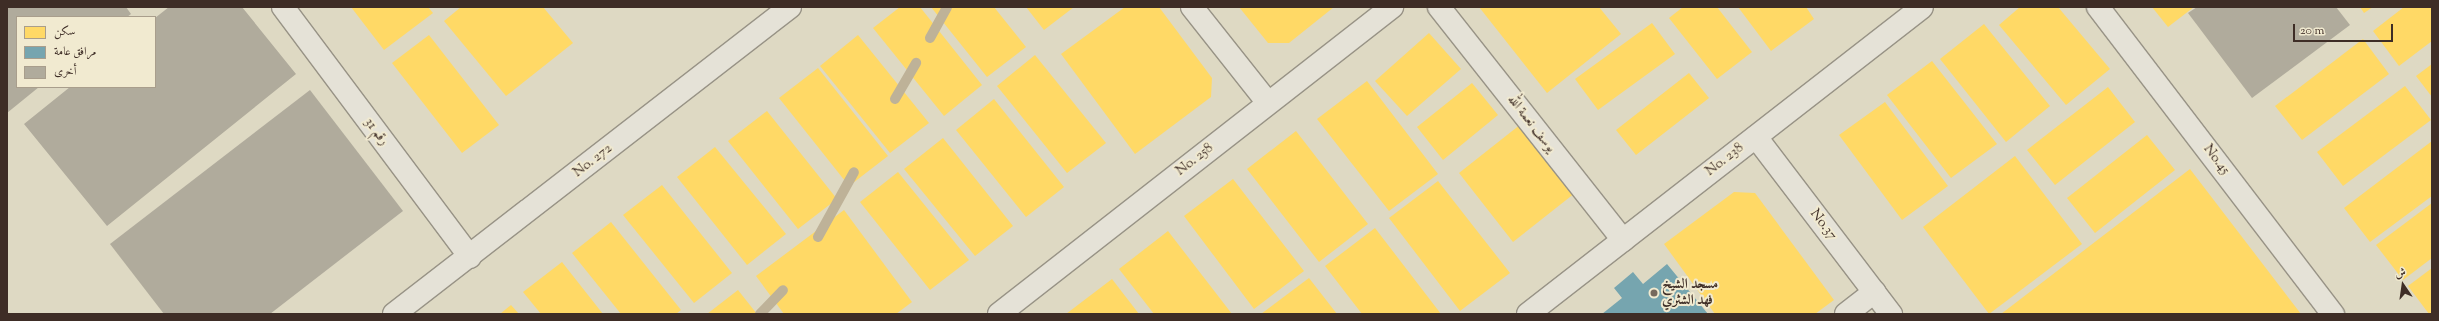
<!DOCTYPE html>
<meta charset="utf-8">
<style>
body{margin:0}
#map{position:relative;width:2439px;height:321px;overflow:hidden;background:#ded9c3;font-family:"Sorts Mill Goudy",Amiri,serif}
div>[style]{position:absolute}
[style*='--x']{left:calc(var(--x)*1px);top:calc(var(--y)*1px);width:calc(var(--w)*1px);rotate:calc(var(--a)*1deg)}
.homes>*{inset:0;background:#ffd966}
.public>*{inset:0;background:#76a5af}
.stream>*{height:10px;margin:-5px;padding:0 5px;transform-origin:5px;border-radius:5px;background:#beb298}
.building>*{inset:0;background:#b0ab9c}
.roads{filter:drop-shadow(1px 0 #989386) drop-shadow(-1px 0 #989386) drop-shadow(0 1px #989386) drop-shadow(0 -1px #989386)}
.minor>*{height:22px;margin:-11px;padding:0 11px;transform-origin:11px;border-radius:11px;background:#e5e2d7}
.dots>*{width:11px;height:11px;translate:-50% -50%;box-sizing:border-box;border:2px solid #f1ead0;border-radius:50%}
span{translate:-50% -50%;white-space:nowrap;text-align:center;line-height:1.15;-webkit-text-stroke:4px #f1ead0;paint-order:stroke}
.street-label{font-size:14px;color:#3e2d26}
.poi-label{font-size:14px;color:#3e2d26;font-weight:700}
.left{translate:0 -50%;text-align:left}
.frame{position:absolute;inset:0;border:8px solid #3e2d26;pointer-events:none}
.legend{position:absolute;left:16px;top:16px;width:140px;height:72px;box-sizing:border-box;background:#f1ead0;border:1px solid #a99e8c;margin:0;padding:5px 7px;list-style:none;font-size:12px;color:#3e2d26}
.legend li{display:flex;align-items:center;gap:8px;height:20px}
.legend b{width:20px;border:1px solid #a99e8c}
.north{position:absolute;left:2383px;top:265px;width:40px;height:40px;-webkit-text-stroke:3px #f1ead0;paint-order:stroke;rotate:347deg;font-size:11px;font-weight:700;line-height:16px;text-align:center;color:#3e2d26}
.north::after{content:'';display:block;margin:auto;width:14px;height:18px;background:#3e2d26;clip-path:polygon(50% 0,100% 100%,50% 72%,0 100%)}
.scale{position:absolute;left:2293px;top:24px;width:100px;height:18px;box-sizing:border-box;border:2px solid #3e2d26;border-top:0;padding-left:5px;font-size:12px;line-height:14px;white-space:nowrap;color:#3e2d26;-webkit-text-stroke:3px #f1ead0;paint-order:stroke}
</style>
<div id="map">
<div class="homes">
<div style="clip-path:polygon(351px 7px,428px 7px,433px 13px,384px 50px)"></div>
<div style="clip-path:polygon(461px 7px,543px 7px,573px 43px,506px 96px,444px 21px)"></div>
<div style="clip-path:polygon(900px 7px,920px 7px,982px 85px,944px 116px,873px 28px)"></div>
<div style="clip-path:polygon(931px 7px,994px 7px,1026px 47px,987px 77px)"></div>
<div style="clip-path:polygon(1026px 7px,1074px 7px,1044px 30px)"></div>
<div style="clip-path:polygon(1125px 7px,1159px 7px,1212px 78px,1211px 97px,1135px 154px,1061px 54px)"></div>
<div style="clip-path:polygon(1239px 7px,1334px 7px,1289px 43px,1268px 43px)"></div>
<div style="clip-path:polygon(1479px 7px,1599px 7px,1621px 34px,1547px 93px)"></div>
<div style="clip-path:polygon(1683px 7px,1717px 7px,1752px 52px,1717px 79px,1669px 18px)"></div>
<div style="clip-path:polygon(1738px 7px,1806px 7px,1814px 19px,1771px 51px)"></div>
<div style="clip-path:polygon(2020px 7px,2058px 7px,2110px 69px,2066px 105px,1999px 25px)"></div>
<div style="clip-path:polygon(2152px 7px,2194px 7px,2168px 27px)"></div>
<div style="clip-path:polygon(2360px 7px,2373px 7px,2364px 13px)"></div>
<div style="clip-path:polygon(2404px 7px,2432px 7px,2432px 41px,2399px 66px,2373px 31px)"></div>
<div style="clip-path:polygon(1652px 23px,1675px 54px,1598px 110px,1575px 79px)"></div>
<div style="clip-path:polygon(1984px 24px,2050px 106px,2006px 142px,1940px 59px)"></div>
<div style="clip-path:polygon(1429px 33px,1461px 69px,1407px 116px,1375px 81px)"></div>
<div style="clip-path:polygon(429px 35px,499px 125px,462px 153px,392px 63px)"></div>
<div style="clip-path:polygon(858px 35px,929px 123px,890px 153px,820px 66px)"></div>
<div style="clip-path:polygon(2363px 39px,2389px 74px,2302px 140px,2275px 106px)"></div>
<div style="clip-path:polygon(1035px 55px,1106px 143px,1067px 173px,997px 86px)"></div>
<div style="clip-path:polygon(1932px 61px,1997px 144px,1951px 178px,1887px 95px)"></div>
<div style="clip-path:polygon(2432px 64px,2432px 97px,2416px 76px)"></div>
<div style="clip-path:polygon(818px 68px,888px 156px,849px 186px,779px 98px)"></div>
<div style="clip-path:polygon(1689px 73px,1709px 98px,1636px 155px,1616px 130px)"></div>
<div style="clip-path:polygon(1367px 81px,1438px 174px,1389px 211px,1317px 119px)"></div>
<div style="clip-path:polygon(1472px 83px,1498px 115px,1443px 160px,1417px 127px)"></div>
<div style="clip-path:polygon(2405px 86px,2431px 120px,2343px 186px,2317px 152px)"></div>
<div style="clip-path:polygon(2108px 87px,2135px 122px,2055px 185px,2027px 150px)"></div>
<div style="clip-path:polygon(994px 99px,1064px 187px,1026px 217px,956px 130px)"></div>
<div style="clip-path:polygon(1885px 102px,1948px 186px,1902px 220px,1839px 135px)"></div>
<div style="clip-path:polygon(767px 111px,837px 199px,798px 229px,728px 141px)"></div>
<div style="clip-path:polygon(1521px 124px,1575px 193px,1513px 242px,1459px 173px)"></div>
<div style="clip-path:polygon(1296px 131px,1368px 224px,1319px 262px,1247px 169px)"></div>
<div style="clip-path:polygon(2147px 135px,2175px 170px,2095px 233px,2067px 198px)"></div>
<div style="clip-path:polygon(943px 138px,1013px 226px,975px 256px,904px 169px)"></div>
<div style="clip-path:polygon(2432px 141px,2432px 196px,2370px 242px,2344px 208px)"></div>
<div style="clip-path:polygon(715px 147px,786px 234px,747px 265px,677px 177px)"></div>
<div style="clip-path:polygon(2015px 156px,2082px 244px,1989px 314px,1923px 227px)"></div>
<div style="clip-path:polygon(2190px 169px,2301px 314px,2001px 314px)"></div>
<div style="clip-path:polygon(898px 172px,969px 260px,930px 290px,860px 202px)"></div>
<div style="clip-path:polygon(1233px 179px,1304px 271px,1254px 309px,1184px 216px)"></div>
<div style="clip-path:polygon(1438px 181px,1510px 273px,1460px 311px,1389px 218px)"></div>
<div style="clip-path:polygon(662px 185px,732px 273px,694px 303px,623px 215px)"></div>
<div style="clip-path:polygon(1734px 192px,1755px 193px,1834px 300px,1815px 314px,1715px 314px,1664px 244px)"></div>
<div style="clip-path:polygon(2432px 203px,2432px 258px,2403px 280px,2376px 245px)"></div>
<div style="clip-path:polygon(844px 210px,912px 302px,896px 314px,784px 314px,756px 276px)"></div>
<div style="clip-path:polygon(611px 222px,681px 310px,676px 314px,621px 314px,572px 253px)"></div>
<div style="clip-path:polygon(1375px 228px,1441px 314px,1362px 314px,1325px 266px)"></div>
<div style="clip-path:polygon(1168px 231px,1232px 314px,1154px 314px,1119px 269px)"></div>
<div style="clip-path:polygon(562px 262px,603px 314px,541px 314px,523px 292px)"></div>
<div style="clip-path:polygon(2432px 268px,2432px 314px,2429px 314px,2408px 286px)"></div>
<div style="clip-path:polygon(1309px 278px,1337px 314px,1261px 314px)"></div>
<div style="clip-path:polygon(1112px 279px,1139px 314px,1066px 314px)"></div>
<div style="clip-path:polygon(738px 290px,757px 314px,707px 314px)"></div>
<div style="clip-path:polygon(511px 305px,519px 314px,500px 314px)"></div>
</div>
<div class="public">
<div style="clip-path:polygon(1667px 264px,1708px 314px,1602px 314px,1622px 298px,1614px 288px,1633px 272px,1643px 284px)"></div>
</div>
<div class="stream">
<div style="--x:930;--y:38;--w:35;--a:-61"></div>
<div style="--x:895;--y:99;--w:42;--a:-59.7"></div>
<div style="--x:818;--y:237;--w:74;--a:-61"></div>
<div style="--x:760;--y:314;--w:33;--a:-46"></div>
</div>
<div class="building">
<div style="clip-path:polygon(7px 7px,126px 7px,131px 14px,127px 17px,17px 17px,17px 87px,39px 87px,7px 113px)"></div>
<div style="clip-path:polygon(169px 7px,242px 7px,296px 74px,107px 226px,24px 124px,70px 87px,155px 87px,155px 18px)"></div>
<div style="clip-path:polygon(2197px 7px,2336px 7px,2350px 25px,2252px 98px,2188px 13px)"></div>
<div style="clip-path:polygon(310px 90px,403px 211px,270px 314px,164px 314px,110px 244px)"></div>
</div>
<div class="roads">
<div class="minor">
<div style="--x:283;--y:7;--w:312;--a:53.2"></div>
<div style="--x:1192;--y:7;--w:122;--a:51.6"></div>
<div style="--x:1439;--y:7;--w:297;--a:51.7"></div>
<div style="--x:2098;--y:7;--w:387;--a:52.6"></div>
<div style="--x:1756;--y:137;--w:223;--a:52.7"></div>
<div style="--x:394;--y:314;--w:501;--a:-37.78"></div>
<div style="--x:999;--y:314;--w:499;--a:-38"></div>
<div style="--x:1528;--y:314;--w:499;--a:-37.9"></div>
<div style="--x:1846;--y:314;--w:36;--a:-38"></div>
</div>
</div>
<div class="dots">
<div style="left:1654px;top:293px;background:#76695d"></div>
</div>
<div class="street-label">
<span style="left:1531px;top:124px;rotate:52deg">يوسف نعمة الله</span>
<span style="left:376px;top:132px;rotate:53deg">رقم 31</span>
<span style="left:1195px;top:160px;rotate:-38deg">No. 258</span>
<span style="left:1725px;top:160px;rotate:-38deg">No. 238</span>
<span style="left:2216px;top:160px;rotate:53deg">No.45</span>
<span style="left:593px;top:161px;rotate:-38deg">No. 272</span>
<span style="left:1823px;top:225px;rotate:53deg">No.37</span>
</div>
<div class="poi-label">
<span class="left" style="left:1662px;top:293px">مسجد الشيخ<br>فهد الشثري</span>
</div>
<div class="frame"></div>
<ul class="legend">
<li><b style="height:11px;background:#ffd966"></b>سكن</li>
<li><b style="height:11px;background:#76a5af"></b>مرافق عامة</li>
<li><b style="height:11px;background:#b0ab9c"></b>أخرى</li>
</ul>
<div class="north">ش</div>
<div class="scale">20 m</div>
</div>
